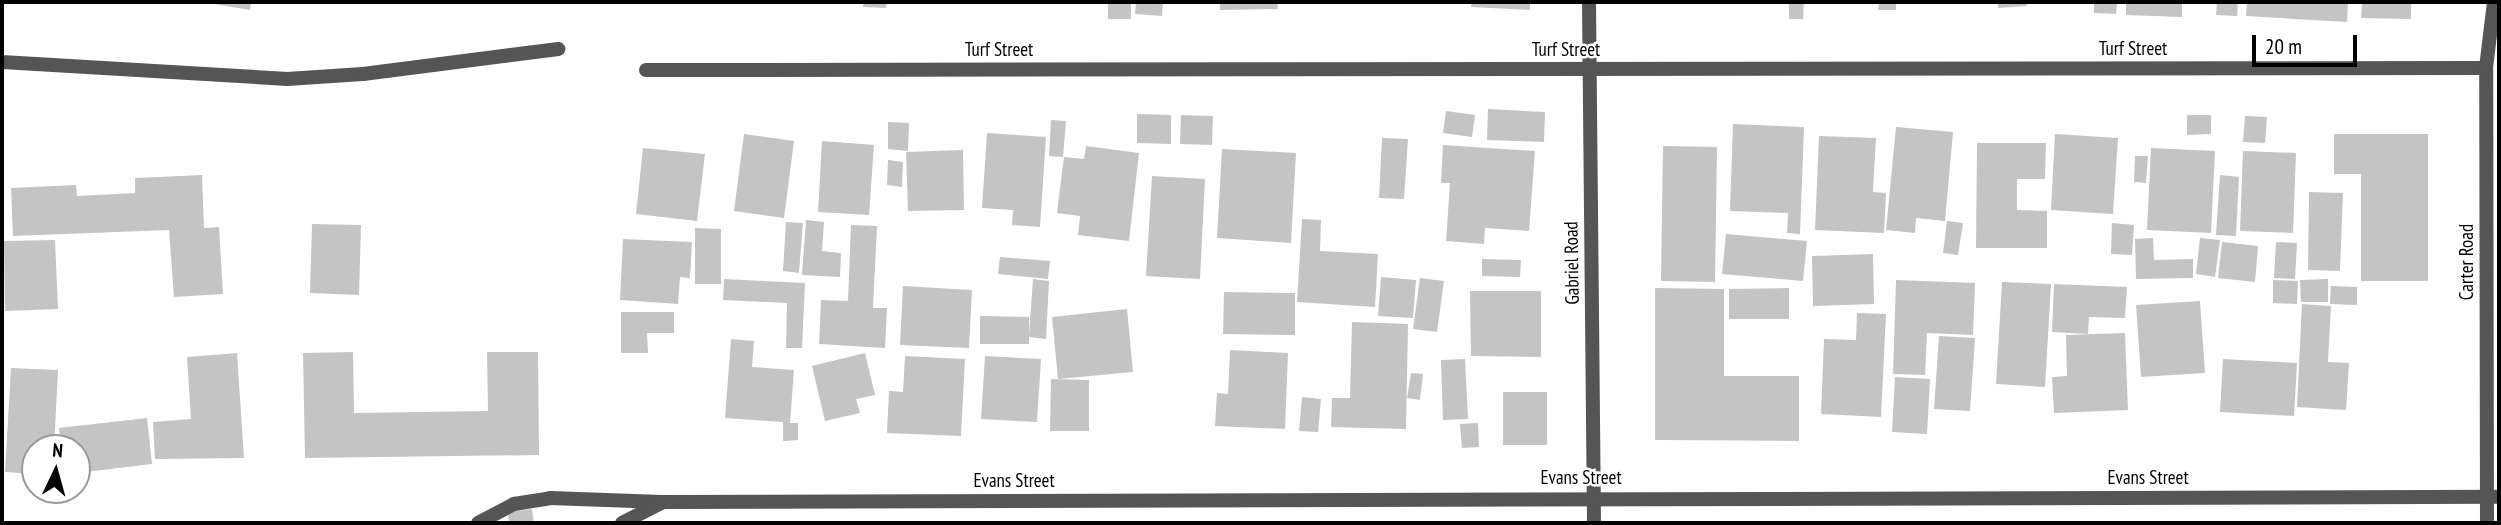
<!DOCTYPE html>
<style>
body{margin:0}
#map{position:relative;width:2501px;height:525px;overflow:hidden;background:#fff;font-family:"PT Sans Narrow",sans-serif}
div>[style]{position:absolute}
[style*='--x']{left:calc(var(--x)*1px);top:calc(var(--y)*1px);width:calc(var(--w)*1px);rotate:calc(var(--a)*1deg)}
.building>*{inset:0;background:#c4c4c4}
.service>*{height:14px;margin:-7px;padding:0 7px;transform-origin:7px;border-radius:7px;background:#555}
.minor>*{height:14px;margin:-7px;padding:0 7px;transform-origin:7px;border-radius:7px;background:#555}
span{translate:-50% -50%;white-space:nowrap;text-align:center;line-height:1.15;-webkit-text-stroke:5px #fff;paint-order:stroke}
.street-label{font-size:19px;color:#000}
.frame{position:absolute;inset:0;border:4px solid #000;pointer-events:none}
.north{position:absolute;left:21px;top:434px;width:70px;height:70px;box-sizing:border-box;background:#fff;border:2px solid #999;border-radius:50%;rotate:5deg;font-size:19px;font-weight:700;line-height:28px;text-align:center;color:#000}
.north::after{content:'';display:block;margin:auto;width:24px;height:32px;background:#000;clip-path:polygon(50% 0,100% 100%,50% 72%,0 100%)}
.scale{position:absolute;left:2252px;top:35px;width:105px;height:32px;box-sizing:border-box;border:4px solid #000;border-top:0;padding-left:9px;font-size:21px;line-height:24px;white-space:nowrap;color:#000;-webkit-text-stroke:5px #fff;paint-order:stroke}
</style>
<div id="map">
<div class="building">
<div style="clip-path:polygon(202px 2px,251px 2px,250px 10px)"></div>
<div style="clip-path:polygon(864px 2px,887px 2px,886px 8px,863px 7px)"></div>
<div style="clip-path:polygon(1108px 2px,1131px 2px,1131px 19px,1108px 19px)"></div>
<div style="clip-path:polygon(1136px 2px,1163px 2px,1162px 16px,1135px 14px)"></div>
<div style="clip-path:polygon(1220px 2px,1277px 2px,1278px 9px,1220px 10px)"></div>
<div style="clip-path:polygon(1471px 2px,1530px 2px,1530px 10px,1471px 7px)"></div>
<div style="clip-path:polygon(1789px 2px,1804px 2px,1803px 19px,1789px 19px)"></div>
<div style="clip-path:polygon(1879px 2px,1896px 2px,1896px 10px,1878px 10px)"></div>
<div style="clip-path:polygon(1998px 2px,2027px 2px,2027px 6px,1998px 8px)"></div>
<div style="clip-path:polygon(2094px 2px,2117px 2px,2116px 14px,2094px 13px)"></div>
<div style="clip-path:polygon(2126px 2px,2182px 2px,2182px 17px,2126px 15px)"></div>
<div style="clip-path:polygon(2217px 2px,2238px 2px,2237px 16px,2216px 15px)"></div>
<div style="clip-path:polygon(2247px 2px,2348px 2px,2347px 22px,2246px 16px)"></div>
<div style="clip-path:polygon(2362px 2px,2411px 2px,2411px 19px,2361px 18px)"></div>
<div style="clip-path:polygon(1488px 109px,1545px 112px,1544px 142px,1487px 140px)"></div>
<div style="clip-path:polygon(1446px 111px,1475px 115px,1472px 137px,1443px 133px)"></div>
<div style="clip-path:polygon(1137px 114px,1171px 115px,1171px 144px,1137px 143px)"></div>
<div style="clip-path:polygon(1181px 115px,1213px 116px,1212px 145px,1180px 144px)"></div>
<div style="clip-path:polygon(2187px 115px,2211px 115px,2211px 134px,2187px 135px)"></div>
<div style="clip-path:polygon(2245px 116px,2267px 117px,2265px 143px,2243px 142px)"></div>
<div style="clip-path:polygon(1051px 120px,1066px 121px,1063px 157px,1049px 156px)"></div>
<div style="clip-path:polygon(888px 122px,909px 123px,908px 151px,888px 149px)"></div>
<div style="clip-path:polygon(1733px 124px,1804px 127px,1800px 234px,1787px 233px,1788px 213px,1730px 211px)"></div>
<div style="clip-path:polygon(1896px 127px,1953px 132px,1945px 221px,1916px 218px,1915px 233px,1886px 230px)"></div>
<div style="clip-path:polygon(987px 133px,1046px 137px,1040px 227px,1012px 225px,1013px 210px,982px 208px)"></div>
<div style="clip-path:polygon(744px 134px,794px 141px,784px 218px,734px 211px)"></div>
<div style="clip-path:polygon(2055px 134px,2118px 138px,2113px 214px,2051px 210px)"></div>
<div style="clip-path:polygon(2334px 134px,2428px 134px,2428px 281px,2361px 281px,2361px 174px,2334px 174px)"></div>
<div style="clip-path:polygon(1819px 136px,1876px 138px,1873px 192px,1886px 193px,1884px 233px,1815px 230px)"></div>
<div style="clip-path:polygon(1382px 138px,1408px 139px,1404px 199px,1379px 198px)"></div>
<div style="clip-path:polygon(822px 141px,874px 145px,869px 215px,818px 212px)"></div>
<div style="clip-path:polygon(1977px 143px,2046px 143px,2045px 179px,2017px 179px,2017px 210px,2047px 211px,2047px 248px,1976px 248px)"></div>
<div style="clip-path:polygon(1443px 145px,1535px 151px,1529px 231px,1485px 228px,1484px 244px,1446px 241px,1450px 183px,1441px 183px)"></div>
<div style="clip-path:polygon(1086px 146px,1139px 153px,1129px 241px,1078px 235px,1080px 216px,1057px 213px,1064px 157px,1084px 159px)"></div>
<div style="clip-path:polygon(1663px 146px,1717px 147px,1715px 282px,1661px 281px)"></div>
<div style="clip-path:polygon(643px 148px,705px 154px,697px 221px,636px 214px)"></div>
<div style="clip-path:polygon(2151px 148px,2215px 151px,2211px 233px,2147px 230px)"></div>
<div style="clip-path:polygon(1222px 149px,1296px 153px,1291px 243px,1217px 238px)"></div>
<div style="clip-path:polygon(963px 150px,964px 210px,908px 211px,906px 152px)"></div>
<div style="clip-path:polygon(2243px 151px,2296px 153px,2293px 233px,2240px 231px)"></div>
<div style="clip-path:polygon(2135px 156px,2148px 156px,2146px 183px,2134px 182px)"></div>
<div style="clip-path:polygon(888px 160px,903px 162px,902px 187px,887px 185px)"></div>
<div style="clip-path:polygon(202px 175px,204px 228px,219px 227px,223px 294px,174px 297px,169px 230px,13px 236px,11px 188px,76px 185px,77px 196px,135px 193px,135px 178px)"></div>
<div style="clip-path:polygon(2220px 175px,2239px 177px,2236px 236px,2216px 235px)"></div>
<div style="clip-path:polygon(1152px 176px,1205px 179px,1200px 279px,1146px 276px)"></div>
<div style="clip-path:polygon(2309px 192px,2343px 193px,2340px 271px,2308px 270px)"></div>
<div style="clip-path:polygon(1302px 219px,1321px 220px,1320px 251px,1378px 254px,1375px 307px,1297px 302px)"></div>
<div style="clip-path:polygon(806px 220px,824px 222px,822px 251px,841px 253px,840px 277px,802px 275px)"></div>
<div style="clip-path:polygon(1947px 221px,1963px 223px,1958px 255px,1943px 253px)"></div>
<div style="clip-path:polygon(786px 222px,803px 223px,799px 273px,783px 271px)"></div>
<div style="clip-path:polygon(2112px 223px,2134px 225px,2132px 255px,2111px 254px)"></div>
<div style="clip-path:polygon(312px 224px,361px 225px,359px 295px,310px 293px)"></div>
<div style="clip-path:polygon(851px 225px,877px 226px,873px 308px,887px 308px,885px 348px,819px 344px,821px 300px,848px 301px)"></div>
<div style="clip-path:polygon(695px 228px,721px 229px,721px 284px,695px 284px)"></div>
<div style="clip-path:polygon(1726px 234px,1807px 241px,1803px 281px,1722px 274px)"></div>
<div style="clip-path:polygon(2153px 238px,2154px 260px,2193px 259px,2193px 278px,2136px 279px,2135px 239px)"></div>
<div style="clip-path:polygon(2200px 238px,2220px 240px,2215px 277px,2196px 274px)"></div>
<div style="clip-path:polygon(623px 239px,692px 242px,690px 278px,680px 277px,678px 304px,620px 300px)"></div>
<div style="clip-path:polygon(55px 240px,58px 309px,5px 311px,4px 241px)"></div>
<div style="clip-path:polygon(2222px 242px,2258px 246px,2255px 282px,2218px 278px)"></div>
<div style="clip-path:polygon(2276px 242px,2297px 243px,2295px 279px,2274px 278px)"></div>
<div style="clip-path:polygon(1873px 254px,1874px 304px,1813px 306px,1812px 256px)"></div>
<div style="clip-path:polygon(1000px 257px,1050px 261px,1048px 279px,998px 274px)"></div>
<div style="clip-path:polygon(1482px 259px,1521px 260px,1520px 277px,1482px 276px)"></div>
<div style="clip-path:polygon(1381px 277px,1416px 280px,1413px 318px,1378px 316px)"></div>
<div style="clip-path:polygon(1420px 278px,1444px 281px,1437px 332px,1413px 329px)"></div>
<div style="clip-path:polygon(724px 279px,805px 283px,802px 348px,786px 348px,787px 303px,723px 300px)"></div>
<div style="clip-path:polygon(1033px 279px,1049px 281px,1046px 339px,1029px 337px,1029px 344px,980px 344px,980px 316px,1029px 317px,1029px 335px)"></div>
<div style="clip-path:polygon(2328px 279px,2328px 302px,2301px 302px,2300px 280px)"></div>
<div style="clip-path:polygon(1896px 280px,1975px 283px,1973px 335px,1927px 333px,1925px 375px,1893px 374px)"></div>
<div style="clip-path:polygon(2273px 280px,2298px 281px,2297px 304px,2273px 303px)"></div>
<div style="clip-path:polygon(2002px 282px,2051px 284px,2045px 387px,1996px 384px)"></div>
<div style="clip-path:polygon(2054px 284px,2127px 287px,2125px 318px,2089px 317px,2088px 334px,2052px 332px)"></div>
<div style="clip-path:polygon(903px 286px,972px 290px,969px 348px,900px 345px)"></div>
<div style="clip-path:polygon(2331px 286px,2357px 287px,2357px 305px,2330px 304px)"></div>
<div style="clip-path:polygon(1655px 288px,1724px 289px,1724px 376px,1799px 376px,1799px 441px,1655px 440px)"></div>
<div style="clip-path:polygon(1789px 288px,1789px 319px,1729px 319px,1729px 289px)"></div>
<div style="clip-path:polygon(1470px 291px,1541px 291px,1541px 357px,1471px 356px)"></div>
<div style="clip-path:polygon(1224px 292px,1295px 293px,1295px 335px,1223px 334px)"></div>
<div style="clip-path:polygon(2200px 301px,2205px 373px,2141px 377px,2136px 305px)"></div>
<div style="clip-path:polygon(2302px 304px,2331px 306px,2328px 362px,2349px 363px,2346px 410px,2297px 407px)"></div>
<div style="clip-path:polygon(1127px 309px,1133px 372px,1058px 379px,1052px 317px)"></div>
<div style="clip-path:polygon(621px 312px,674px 312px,674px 333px,647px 333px,648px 353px,621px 353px)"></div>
<div style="clip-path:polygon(1857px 313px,1886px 314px,1881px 417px,1821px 414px,1824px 339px,1856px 340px)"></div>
<div style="clip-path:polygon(1352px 322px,1408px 324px,1406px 429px,1331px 427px,1332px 398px,1350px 398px)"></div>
<div style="clip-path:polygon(2125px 333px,2128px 410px,2054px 413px,2052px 377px,2067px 376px,2066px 335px)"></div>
<div style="clip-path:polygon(1939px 336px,1975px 338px,1970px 411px,1934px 409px)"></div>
<div style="clip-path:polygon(731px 339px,754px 341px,752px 367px,794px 370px,790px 423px,798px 423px,798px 440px,783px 441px,783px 422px,725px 418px)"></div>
<div style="clip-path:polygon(1230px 350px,1288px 353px,1285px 429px,1215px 426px,1217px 393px,1228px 394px)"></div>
<div style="clip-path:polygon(353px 352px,354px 413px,488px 411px,487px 352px,538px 352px,539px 455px,305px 458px,303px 353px)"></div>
<div style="clip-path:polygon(237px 353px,244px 458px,155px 459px,153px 422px,191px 419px,187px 357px)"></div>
<div style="clip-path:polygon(865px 353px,875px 395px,856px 399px,860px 413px,825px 421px,812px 366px)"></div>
<div style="clip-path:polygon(905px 356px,965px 359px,961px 436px,887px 433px,889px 391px,903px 392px)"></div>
<div style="clip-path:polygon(985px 356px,1041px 359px,1037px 422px,981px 419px)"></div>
<div style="clip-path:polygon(1465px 359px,1468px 419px,1443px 420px,1441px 360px)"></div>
<div style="clip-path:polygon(2223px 359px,2297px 363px,2294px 416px,2220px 412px)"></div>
<div style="clip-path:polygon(11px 368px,58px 370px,54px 448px,35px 448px,35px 474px,5px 472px)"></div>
<div style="clip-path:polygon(1411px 373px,1423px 374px,1420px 400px,1407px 398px)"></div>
<div style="clip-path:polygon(1895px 377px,1930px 379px,1927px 434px,1892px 432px)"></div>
<div style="clip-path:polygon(1051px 379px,1089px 380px,1089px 431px,1050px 431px)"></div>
<div style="clip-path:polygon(1503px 392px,1547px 392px,1547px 445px,1503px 445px)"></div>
<div style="clip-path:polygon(1302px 397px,1321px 399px,1318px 432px,1299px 431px)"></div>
<div style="clip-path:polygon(147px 418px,152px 464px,77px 473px,77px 448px,61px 448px,59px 428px)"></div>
<div style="clip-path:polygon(1478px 423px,1479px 447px,1462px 448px,1460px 424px)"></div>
<div style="clip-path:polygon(532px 509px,534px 523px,509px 523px,508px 512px)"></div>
</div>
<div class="service">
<div style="--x:2;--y:62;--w:286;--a:3.4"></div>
<div style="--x:287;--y:79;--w:76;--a:-3.8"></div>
<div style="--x:363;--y:74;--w:197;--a:-7.3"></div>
<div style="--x:478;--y:523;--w:41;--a:-27.8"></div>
<div style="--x:514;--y:504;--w:36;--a:-9"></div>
<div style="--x:550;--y:498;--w:112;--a:2"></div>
<div style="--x:622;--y:523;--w:44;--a:-27.1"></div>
</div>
<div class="minor">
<div style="--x:1589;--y:2;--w:521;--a:89.45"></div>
<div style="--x:646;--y:70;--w:1840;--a:-0.06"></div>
<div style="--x:662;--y:502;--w:1837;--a:-0.16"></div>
<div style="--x:2487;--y:523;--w:455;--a:-90.1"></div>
<div style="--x:2486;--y:68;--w:66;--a:-83.1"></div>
</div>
<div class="street-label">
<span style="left:2133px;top:49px">Turf Street</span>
<span style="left:999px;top:50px">Turf Street</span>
<span style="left:1566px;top:50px">Turf Street</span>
<span style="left:2467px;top:262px;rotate:-90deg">Carter Road</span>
<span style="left:1572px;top:263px;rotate:-91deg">Gabriel Road</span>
<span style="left:1581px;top:478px">Evans Street</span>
<span style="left:2148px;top:478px">Evans Street</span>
<span style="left:1014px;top:481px">Evans Street</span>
</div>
<div class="frame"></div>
<div class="north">N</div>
<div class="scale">20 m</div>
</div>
